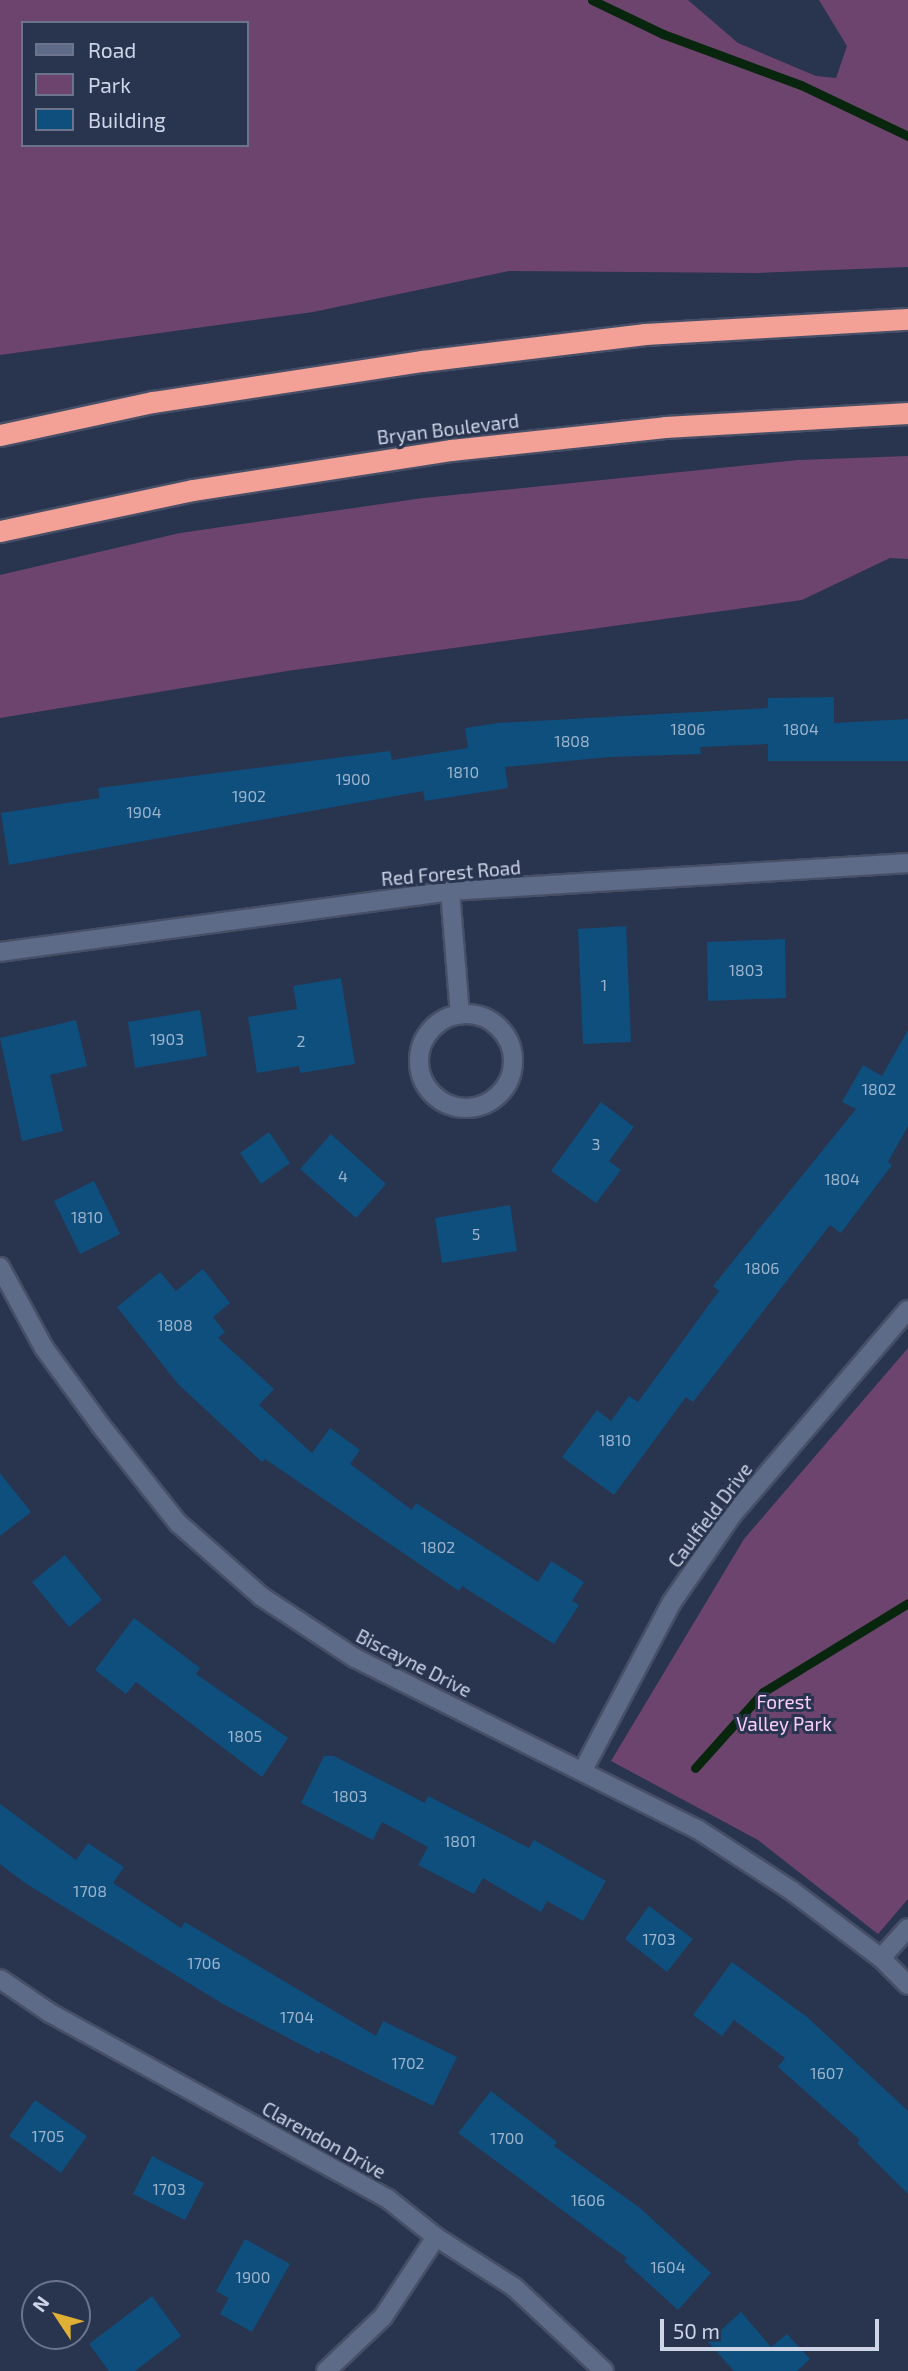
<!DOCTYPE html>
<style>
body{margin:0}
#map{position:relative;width:908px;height:2371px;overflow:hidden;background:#29344f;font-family:"Exo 2",sans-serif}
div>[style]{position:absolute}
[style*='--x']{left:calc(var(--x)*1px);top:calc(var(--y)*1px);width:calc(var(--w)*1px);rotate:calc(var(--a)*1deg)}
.green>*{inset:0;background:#6c446d}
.stream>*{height:9px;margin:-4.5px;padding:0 4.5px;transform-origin:4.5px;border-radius:4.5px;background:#08260d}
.building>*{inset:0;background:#0e4f7d}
.roads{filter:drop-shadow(2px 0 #464f66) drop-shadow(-2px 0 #464f66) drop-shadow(0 2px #464f66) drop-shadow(0 -2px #464f66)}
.minor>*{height:18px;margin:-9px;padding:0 9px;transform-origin:9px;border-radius:9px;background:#5d6a88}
.minor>.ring{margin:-9px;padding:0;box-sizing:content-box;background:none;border:18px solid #5d6a88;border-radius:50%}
.motorway>*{height:21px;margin:-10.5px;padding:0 10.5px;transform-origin:10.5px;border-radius:10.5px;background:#f3a097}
span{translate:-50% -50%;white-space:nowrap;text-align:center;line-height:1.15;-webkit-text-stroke:6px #29344f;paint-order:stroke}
.number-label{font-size:16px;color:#9db4cc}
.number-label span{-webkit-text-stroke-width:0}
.street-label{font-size:19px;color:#cdd5e7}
.park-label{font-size:19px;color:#facdfa}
.legend{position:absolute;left:21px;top:21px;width:228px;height:126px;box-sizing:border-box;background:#29344f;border:2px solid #6b748c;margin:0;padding:9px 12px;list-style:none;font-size:21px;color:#cdd5e7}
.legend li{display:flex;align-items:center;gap:14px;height:35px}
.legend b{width:35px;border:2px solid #6b748c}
.north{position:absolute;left:21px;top:2280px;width:70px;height:70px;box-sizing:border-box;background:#29344f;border:2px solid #6b748c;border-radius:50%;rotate:306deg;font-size:19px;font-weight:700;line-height:28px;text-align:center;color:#cdd5e7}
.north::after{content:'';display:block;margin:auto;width:24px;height:32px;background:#e0b034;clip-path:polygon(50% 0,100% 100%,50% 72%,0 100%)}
.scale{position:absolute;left:660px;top:2319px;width:219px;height:32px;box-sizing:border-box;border:4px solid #cdd5e7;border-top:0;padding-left:9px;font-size:21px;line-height:24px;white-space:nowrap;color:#cdd5e7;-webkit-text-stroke:5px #29344f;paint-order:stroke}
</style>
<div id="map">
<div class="green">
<div style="clip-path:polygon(evenodd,0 0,688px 0,738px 43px,816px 76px,836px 78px,847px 46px,819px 0,908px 0,908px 267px,756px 273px,509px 271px,313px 312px,0 355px,0 0,23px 23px,247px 23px,247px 145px,23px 145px,23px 23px)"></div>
<div style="clip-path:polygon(908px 456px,908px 559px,890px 558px,802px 600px,287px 671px,0 718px,0 575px,180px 533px,423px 498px,798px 460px)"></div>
<div style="clip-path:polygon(908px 1348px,908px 1899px,878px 1934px,758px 1840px,611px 1761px,744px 1539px)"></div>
</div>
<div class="stream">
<div style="--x:592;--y:0;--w:79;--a:25.6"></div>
<div style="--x:663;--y:34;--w:147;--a:20.3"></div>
<div style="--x:801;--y:85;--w:119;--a:25.5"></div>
<div style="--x:695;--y:1768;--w:102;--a:-48.2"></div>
<div style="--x:763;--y:1692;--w:170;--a:-31.5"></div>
</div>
<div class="building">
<div style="clip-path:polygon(834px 697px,834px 723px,908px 719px,908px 761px,768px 761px,768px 744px,700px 747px,701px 754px,610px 757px,505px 767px,508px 788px,425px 801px,423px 791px,9px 865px,1px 813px,100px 798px,98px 788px,390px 751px,392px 760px,468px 748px,465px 728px,498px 723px,768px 708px,768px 698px)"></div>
<div style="clip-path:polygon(626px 926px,631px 1042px,583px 1044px,578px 929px)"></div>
<div style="clip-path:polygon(785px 939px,786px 998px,708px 1001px,707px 942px)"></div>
<div style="clip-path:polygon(341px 978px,355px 1064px,300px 1073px,299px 1066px,257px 1073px,248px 1017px,297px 1009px,293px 986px)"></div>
<div style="clip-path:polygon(200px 1010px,207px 1056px,135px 1068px,128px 1022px)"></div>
<div style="clip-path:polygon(76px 1020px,87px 1066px,50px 1075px,63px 1131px,22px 1141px,0 1038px)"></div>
<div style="clip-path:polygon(908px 1030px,908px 1126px,888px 1162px,892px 1165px,841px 1233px,830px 1225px,693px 1402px,686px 1397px,614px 1495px,562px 1457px,597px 1410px,611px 1421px,629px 1396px,638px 1402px,719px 1291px,713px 1286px,856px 1109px,842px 1102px,863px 1065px,882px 1076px)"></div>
<div style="clip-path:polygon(601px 1102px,634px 1127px,609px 1161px,621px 1170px,596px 1203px,551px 1171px)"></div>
<div style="clip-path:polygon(269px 1132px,290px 1163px,261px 1184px,240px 1153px)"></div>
<div style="clip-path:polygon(331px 1134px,386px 1184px,356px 1218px,300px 1169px)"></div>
<div style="clip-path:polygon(94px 1181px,120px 1234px,80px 1254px,54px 1201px)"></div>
<div style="clip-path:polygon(510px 1205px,517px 1251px,442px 1263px,435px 1218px)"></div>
<div style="clip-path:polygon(203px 1269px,230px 1303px,213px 1317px,225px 1332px,218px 1338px,274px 1389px,259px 1405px,312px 1453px,330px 1428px,360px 1450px,350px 1464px,412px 1510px,416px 1503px,538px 1582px,551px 1561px,584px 1582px,572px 1601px,579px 1605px,554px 1644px,462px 1586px,459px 1591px,265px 1459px,262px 1462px,178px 1384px,117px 1307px,160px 1272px,176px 1291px)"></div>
<div style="clip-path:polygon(0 1473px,31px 1512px,0 1536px)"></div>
<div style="clip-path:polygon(65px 1555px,102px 1600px,69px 1627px,32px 1582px)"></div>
<div style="clip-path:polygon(134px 1618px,200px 1668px,196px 1674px,288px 1738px,262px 1777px,136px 1682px,126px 1694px,95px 1670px)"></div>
<div style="clip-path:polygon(324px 1756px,334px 1756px,425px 1803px,428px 1796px,529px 1848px,534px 1840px,606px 1881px,583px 1921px,547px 1901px,541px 1912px,483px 1878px,474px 1894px,418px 1865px,428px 1847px,382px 1822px,373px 1840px,301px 1803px)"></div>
<div style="clip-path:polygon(0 1804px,76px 1860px,88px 1843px,124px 1867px,113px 1883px,181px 1928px,185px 1922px,376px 2036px,383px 2021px,457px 2057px,433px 2106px,321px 2051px,319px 2054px,223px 2004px,25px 1883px,0 1864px)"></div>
<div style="clip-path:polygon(649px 1906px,693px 1939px,667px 1972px,625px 1939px)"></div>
<div style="clip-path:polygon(732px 1962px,807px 2017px,908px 2111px,908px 2194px,857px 2143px,860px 2140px,778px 2067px,785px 2058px,734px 2020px,722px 2036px,693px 2015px)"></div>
<div style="clip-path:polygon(491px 2091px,557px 2142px,554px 2146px,640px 2208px,711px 2273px,678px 2310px,624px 2261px,627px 2258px,458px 2133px)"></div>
<div style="clip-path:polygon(35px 2100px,87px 2136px,61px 2173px,9px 2136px)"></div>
<div style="clip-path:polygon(152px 2156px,204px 2183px,185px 2220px,133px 2194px)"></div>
<div style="clip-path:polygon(245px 2239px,290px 2264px,252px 2332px,220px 2314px,229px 2298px,216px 2291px)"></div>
<div style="clip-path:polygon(152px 2296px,181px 2336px,135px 2371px,109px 2371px,89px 2344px)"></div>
<div style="clip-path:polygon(741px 2312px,771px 2347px,787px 2334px,810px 2359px,797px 2371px,734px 2371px,708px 2342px)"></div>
</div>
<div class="roads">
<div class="minor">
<div style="--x:450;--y:891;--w:124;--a:85.4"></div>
<div style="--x:0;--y:952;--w:454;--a:-7.7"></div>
<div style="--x:450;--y:891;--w:459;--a:-3.5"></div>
<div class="ring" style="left:419px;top:1014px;width:76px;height:76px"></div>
<div style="--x:0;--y:1267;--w:92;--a:61.5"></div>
<div style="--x:44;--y:1348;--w:97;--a:53.8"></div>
<div style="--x:101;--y:1426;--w:124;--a:51.6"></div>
<div style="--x:178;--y:1523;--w:112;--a:41.4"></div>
<div style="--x:262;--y:1597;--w:111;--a:33.3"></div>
<div style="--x:355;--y:1658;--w:382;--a:26.6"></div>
<div style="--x:697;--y:1829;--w:113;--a:33.1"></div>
<div style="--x:792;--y:1891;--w:111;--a:37"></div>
<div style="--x:881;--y:1958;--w:38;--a:45"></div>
<div style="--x:583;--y:1770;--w:190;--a:-62.1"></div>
<div style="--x:672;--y:1602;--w:106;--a:-55.4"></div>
<div style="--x:732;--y:1515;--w:270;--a:-49.4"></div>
<div style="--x:881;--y:1958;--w:40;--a:-48"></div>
<div style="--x:0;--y:1979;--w:60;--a:34.2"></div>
<div style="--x:50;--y:2013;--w:386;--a:28.8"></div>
<div style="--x:388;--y:2199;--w:61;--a:38.4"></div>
<div style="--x:436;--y:2237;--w:93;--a:32.7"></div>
<div style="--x:514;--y:2287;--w:123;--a:43"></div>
<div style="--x:326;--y:2371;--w:79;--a:-43.5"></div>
<div style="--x:383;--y:2317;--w:96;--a:-56.5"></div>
</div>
<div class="motorway">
<div style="--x:0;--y:435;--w:157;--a:-12.2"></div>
<div style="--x:153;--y:402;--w:272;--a:-8.7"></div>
<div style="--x:422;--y:361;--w:225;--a:-6.9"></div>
<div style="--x:645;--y:334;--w:263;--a:-3.3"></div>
<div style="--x:0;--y:531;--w:197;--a:-12"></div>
<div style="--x:193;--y:490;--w:261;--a:-8.8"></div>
<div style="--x:451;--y:450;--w:215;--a:-6.1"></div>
<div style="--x:665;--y:427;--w:243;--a:-3.3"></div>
</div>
</div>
<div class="number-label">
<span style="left:688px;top:729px">1806</span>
<span style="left:801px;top:729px">1804</span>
<span style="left:572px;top:741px">1808</span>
<span style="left:463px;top:772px">1810</span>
<span style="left:353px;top:779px">1900</span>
<span style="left:249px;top:796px">1902</span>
<span style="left:144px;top:812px">1904</span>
<span style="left:746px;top:970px">1803</span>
<span style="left:604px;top:985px">1</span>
<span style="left:167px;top:1039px">1903</span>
<span style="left:301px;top:1041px">2</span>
<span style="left:879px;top:1089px">1802</span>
<span style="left:596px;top:1144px">3</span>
<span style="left:343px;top:1176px">4</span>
<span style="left:842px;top:1179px">1804</span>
<span style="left:87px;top:1217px">1810</span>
<span style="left:476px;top:1234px">5</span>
<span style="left:762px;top:1268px">1806</span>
<span style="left:175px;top:1325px">1808</span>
<span style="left:615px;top:1440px">1810</span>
<span style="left:438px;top:1547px">1802</span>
<span style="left:245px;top:1736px">1805</span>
<span style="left:350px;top:1796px">1803</span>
<span style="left:460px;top:1841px">1801</span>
<span style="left:90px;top:1891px">1708</span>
<span style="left:659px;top:1939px">1703</span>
<span style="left:204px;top:1963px">1706</span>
<span style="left:297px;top:2017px">1704</span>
<span style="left:408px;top:2063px">1702</span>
<span style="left:827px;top:2073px">1607</span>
<span style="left:48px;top:2136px">1705</span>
<span style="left:507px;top:2138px">1700</span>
<span style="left:169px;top:2189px">1703</span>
<span style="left:588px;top:2200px">1606</span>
<span style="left:668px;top:2267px">1604</span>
<span style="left:253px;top:2277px">1900</span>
</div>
<div class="street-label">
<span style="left:448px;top:429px;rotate:-7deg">Bryan Boulevard</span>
<span style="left:451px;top:873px;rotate:-5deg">Red Forest Road</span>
<span style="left:710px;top:1515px;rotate:-53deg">Caulfield Drive</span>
<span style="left:414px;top:1663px;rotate:27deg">Biscayne Drive</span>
<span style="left:324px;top:2140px;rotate:29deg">Clarendon Drive</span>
</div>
<div class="park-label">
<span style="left:784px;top:1713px">Forest<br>Valley Park</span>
</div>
<ul class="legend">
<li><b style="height:9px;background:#5d6a88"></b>Road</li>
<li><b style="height:19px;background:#6c446d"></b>Park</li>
<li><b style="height:19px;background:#0e4f7d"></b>Building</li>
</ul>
<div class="north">N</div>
<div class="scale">50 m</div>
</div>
